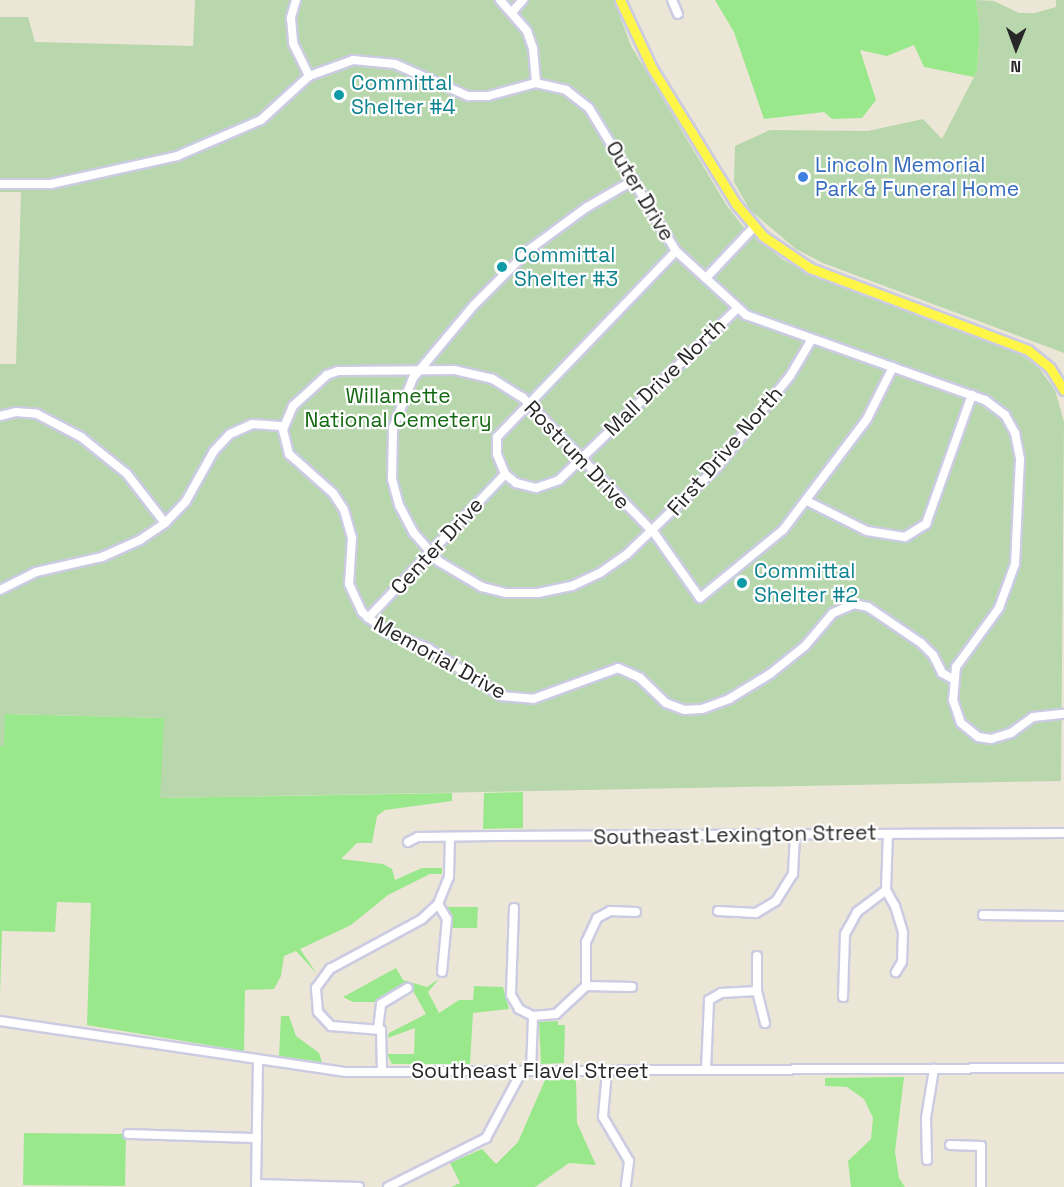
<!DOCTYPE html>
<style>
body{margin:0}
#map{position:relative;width:1064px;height:1187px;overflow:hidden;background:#ebe6d6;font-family:"Space Grotesk",sans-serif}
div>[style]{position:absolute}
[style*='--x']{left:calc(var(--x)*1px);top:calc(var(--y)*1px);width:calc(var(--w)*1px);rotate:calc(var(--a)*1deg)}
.green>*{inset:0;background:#9ae88c}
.cemetery>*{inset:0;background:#b8d7ac}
.roads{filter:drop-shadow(2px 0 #cbcbe2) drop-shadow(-2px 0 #cbcbe2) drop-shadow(0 2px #cbcbe2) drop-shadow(0 -2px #cbcbe2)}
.minor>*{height:8px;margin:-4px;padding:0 4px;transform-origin:4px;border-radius:4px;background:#fff}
.major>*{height:9px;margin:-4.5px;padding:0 4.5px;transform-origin:4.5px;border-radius:4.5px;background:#fdf649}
.dots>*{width:16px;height:16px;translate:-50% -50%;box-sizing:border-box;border:3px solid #fff;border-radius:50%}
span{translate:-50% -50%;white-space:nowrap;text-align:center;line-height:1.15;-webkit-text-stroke:4.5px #fff;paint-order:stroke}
.culture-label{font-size:21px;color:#0d838f}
.left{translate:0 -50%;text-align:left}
.shop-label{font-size:21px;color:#366cbe}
.street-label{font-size:21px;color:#272727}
.park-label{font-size:21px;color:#136812}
.north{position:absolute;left:986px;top:18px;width:60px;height:60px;-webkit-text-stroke:4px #fff;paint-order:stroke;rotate:181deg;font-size:16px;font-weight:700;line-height:24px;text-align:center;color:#272727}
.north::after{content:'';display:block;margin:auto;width:21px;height:27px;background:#272727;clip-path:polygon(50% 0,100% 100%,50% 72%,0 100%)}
</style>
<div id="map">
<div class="green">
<div style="clip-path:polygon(715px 0,976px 0,980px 29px,977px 71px,974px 77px,924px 67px,914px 45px,887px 56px,860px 50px,876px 100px,862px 118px,832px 119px,824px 112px,764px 119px,734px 32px)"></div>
<div style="clip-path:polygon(4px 714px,165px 718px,161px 798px,452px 793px,452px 801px,385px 810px,377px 816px,372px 843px,357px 843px,341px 859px,383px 864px,392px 869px,395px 880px,422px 868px,442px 868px,442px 874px,430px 874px,388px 895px,351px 925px,300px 949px,317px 974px,296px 951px,284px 956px,281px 976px,274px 989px,245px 990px,244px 1051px,87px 1025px,91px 903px,57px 902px,55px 932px,2px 931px,0 996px,0 746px,4px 745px)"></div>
<div style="clip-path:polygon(523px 792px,523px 828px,483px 829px,484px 793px)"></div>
<div style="clip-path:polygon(445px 907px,478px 907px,477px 928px,450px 928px)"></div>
<div style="clip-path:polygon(396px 968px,403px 980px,427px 987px,439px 979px,428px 992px,439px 1013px,459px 1000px,473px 1000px,474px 986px,503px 987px,509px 1009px,473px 1013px,470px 1064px,392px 1064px,387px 1054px,414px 1054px,415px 1028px,388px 1038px,389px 1033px,426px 1014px,412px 989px,405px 987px,379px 1002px,353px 1002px,343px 997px)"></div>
<div style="clip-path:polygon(281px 1016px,289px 1016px,296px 1036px,319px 1053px,322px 1062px,279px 1056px)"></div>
<div style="clip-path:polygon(558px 1021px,558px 1025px,565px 1025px,564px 1063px,541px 1064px,539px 1022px)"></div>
<div style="clip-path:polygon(904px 1077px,895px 1152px,899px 1178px,905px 1187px,851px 1187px,848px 1161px,871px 1139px,873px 1118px,864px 1099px,847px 1087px,825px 1086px,825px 1078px)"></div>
<div style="clip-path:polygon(576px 1079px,577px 1123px,596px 1165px,569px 1163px,535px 1187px,451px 1187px,460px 1183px,450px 1163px,482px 1149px,496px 1164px,518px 1142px,545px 1080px)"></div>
<div style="clip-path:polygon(24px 1133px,126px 1134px,125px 1186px,23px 1185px)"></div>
</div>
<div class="cemetery">
<div style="clip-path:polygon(195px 0,614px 0,631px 46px,727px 206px,745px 229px,782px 259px,809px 274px,1019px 353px,1039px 368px,1055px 390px,1064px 422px,1061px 781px,160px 798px,164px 718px,5px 714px,4px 746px,0 746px,0 364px,16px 364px,21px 192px,0 192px,0 17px,28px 17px,35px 42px,193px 46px)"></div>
<div style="clip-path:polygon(976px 0,994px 1px,1019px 13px,1035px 13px,1056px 7px,1056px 0,1064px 0,1064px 353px,823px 263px,796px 249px,750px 210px,734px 182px,735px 146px,770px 130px,868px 131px,923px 119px,942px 139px,977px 71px,980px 29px)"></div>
</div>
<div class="roads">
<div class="minor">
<div style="--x:296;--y:0;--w:19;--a:106"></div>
<div style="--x:291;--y:18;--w:25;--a:85"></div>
<div style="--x:293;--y:43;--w:37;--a:64"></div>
<div style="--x:500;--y:0;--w:41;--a:48.9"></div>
<div style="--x:527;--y:31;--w:18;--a:71"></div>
<div style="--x:533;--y:48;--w:35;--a:85"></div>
<div style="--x:672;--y:0;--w:15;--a:67"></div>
<div style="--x:513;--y:11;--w:15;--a:-48"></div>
<div style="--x:634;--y:180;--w:54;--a:150.1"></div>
<div style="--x:587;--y:207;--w:71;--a:143.6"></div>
<div style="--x:530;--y:249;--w:79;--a:135"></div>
<div style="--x:474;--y:305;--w:95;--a:129.9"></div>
<div style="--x:413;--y:378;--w:54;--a:111.8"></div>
<div style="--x:393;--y:428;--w:51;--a:91.1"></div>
<div style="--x:392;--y:479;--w:27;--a:75"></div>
<div style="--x:399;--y:505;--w:32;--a:62"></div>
<div style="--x:414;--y:533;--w:37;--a:49"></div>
<div style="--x:438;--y:561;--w:51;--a:30.6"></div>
<div style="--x:482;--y:587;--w:25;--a:14"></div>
<div style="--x:506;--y:593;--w:32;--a:0"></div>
<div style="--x:538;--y:593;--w:35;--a:-12"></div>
<div style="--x:572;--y:586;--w:31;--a:-25"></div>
<div style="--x:600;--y:573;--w:33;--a:-35"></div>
<div style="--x:627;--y:554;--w:124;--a:-44"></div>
<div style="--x:716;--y:468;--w:118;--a:-51.2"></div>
<div style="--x:790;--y:376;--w:43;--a:-59.3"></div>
<div style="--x:0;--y:184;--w:51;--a:0"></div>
<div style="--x:51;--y:184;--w:129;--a:-12.5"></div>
<div style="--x:177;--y:156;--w:91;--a:-23.2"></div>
<div style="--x:261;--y:120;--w:65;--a:-42.5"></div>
<div style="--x:309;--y:76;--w:47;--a:-20"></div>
<div style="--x:353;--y:60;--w:42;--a:5.4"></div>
<div style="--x:395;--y:64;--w:80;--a:23.7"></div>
<div style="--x:468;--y:96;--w:20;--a:0"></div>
<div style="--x:488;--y:96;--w:50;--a:-15.2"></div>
<div style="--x:536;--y:83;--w:31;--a:13"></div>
<div style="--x:566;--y:90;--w:29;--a:38"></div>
<div style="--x:589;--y:108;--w:167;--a:58.7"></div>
<div style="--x:676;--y:251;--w:95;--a:42.4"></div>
<div style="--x:746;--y:315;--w:254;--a:19.6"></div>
<div style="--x:985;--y:400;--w:25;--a:37"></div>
<div style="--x:1005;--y:415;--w:21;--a:61"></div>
<div style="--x:1015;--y:433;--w:26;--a:79"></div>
<div style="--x:1020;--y:459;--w:105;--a:92.7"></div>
<div style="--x:1015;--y:564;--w:47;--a:110"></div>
<div style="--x:999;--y:608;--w:73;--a:126.1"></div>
<div style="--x:956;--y:667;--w:33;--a:95"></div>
<div style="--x:953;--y:700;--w:24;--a:71"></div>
<div style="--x:961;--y:723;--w:22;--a:39"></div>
<div style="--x:978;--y:737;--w:13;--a:9"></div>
<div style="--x:991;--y:739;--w:21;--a:-17"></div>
<div style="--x:1011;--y:733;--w:27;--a:-36"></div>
<div style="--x:1033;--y:717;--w:31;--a:-6"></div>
<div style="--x:676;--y:251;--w:258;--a:133.9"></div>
<div style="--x:497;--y:437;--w:17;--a:90"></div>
<div style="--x:497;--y:454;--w:22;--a:68"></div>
<div style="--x:505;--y:474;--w:14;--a:39"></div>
<div style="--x:516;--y:483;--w:21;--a:14"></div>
<div style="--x:536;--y:488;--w:24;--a:-19"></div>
<div style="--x:559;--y:480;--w:248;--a:-43.9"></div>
<div style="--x:706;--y:278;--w:70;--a:-46.7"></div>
<div style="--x:893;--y:367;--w:58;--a:116.6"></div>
<div style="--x:867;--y:419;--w:139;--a:127.1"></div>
<div style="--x:783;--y:530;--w:107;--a:140.7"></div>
<div style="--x:700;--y:598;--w:78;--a:-125.1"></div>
<div style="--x:655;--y:534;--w:190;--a:-134.1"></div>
<div style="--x:523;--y:398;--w:36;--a:-148"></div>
<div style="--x:493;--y:379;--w:39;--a:-167"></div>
<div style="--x:455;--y:370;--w:117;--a:179.5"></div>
<div style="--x:338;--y:371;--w:12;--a:160"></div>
<div style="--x:327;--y:375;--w:46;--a:137.6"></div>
<div style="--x:293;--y:406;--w:26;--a:113"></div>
<div style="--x:283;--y:430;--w:25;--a:76"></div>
<div style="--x:289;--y:454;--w:59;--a:41.6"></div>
<div style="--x:333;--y:493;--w:20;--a:57"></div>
<div style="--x:344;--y:510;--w:29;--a:74"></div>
<div style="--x:352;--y:538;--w:46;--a:93.7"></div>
<div style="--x:349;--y:584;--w:31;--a:65"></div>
<div style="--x:362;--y:612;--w:31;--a:40"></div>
<div style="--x:386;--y:632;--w:45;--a:20.9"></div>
<div style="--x:428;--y:648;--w:87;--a:33.3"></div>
<div style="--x:501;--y:696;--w:32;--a:5"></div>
<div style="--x:533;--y:699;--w:90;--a:-20"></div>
<div style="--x:618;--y:668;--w:24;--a:24"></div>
<div style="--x:640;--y:678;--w:36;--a:44"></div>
<div style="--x:666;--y:703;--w:19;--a:21"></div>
<div style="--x:684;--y:710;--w:18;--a:-3"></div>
<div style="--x:702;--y:709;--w:29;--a:-20"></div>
<div style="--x:729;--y:699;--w:48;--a:-31.4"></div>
<div style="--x:770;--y:674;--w:45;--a:-38.7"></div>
<div style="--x:805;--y:646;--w:43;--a:-49.7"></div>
<div style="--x:833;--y:613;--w:23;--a:-23"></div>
<div style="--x:854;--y:604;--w:14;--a:12"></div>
<div style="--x:868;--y:607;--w:64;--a:34.2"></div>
<div style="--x:921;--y:643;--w:17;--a:45"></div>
<div style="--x:933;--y:655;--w:20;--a:63"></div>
<div style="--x:942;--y:673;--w:13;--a:29"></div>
<div style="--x:0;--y:416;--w:16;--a:-14"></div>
<div style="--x:16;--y:412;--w:21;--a:5"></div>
<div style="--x:37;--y:414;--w:50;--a:27.6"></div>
<div style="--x:81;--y:437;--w:59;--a:38.8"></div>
<div style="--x:127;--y:474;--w:62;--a:52.2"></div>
<div style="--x:807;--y:501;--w:67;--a:26.6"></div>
<div style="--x:867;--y:531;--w:38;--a:9"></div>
<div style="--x:905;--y:537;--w:25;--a:-32"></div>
<div style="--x:926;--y:524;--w:137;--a:-70.4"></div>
<div style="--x:0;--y:590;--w:40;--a:-26.6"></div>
<div style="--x:36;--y:572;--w:68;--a:-12.8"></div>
<div style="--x:102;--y:557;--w:42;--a:-24.1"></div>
<div style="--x:140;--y:540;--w:30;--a:-34"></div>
<div style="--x:165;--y:523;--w:30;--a:-46"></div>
<div style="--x:186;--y:501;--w:57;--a:-60.8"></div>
<div style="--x:214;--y:451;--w:23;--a:-47"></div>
<div style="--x:230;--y:434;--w:24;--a:-24"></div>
<div style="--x:252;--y:424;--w:32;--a:4"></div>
<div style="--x:368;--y:618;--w:199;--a:-46.4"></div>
<div style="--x:408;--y:842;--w:11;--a:-27"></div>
<div style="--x:418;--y:837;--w:77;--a:-0.7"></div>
<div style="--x:495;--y:836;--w:569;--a:-0.3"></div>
<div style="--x:886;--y:890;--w:18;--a:61"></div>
<div style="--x:895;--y:906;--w:28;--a:73"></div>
<div style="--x:903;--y:933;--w:29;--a:92"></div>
<div style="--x:902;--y:962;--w:12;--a:121"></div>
<div style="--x:438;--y:904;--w:17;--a:59"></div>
<div style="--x:447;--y:919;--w:53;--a:95.4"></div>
<div style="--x:514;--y:908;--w:87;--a:92"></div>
<div style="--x:511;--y:995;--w:16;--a:60"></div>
<div style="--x:519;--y:1009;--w:16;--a:27"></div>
<div style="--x:533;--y:1016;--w:23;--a:-5"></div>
<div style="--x:556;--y:1014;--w:41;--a:-43"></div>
<div style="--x:586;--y:986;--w:44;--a:-90"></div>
<div style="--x:586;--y:942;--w:26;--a:-65"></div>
<div style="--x:597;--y:918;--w:15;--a:-28"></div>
<div style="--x:610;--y:911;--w:26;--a:2"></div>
<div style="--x:718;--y:911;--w:38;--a:3"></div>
<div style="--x:756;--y:913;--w:23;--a:-31"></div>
<div style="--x:776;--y:901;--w:32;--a:-58"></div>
<div style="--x:793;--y:874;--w:40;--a:-87.1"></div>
<div style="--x:983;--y:915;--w:81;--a:0.7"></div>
<div style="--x:757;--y:956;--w:35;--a:90"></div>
<div style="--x:757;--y:991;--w:33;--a:76"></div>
<div style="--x:586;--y:986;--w:46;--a:1.2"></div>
<div style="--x:843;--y:997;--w:63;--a:-88.2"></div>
<div style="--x:845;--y:934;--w:25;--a:-61"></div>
<div style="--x:857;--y:912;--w:36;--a:-37"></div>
<div style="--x:886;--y:890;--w:56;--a:-88"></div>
<div style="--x:0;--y:1021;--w:350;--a:8.4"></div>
<div style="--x:346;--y:1072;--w:718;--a:-0.32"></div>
<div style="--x:378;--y:1029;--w:25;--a:-83"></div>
<div style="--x:381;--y:1004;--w:31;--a:-31"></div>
<div style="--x:706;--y:1070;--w:70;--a:-87.5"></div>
<div style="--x:709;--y:1000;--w:14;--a:-30"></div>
<div style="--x:721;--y:993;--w:36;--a:-3"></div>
<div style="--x:382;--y:1071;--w:41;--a:-91.4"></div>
<div style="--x:381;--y:1030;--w:50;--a:-175.4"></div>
<div style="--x:331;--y:1026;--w:19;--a:-133"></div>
<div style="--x:318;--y:1012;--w:24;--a:-95"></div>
<div style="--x:316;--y:988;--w:24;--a:-54"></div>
<div style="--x:330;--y:969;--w:105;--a:-28.5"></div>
<div style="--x:422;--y:919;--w:22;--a:-43"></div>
<div style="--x:438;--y:904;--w:29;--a:-68"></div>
<div style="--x:449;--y:877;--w:40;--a:-88.6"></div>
<div style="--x:531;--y:1071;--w:55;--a:-87.9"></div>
<div style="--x:607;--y:1071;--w:46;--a:95"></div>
<div style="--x:603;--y:1117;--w:51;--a:59.4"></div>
<div style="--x:629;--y:1161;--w:26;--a:97"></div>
<div style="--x:128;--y:1134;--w:129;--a:1.8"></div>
<div style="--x:950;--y:1145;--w:31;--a:2"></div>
<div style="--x:981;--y:1146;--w:41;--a:90"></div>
<div style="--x:927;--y:1160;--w:42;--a:-91.4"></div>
<div style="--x:926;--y:1118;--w:50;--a:-80.7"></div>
<div style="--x:256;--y:1184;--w:103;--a:1.7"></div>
<div style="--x:256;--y:1187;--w:127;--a:-89.1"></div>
<div style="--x:388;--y:1187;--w:110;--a:-26.6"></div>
<div style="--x:486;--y:1138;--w:76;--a:-61.8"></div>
</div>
<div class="major">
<div style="--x:620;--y:0;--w:75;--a:64.8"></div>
<div style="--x:652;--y:68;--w:65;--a:58.3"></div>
<div style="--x:686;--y:123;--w:95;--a:58.3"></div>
<div style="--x:736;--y:204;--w:42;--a:49.8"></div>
<div style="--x:763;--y:236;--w:57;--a:34.2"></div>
<div style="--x:810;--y:268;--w:233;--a:20.6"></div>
<div style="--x:1028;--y:350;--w:28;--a:39"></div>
<div style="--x:1050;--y:368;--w:26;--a:58"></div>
</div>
</div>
<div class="dots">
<div style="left:339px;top:95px;background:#0f9aa8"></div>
<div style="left:803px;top:177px;background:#3f7fe0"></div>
<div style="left:502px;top:267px;background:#0f9aa8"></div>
<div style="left:742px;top:583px;background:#0f9aa8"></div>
</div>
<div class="culture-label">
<span class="left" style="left:351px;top:95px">Committal<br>Shelter #4</span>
<span class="left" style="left:514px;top:267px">Committal<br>Shelter #3</span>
<span class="left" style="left:754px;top:583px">Committal<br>Shelter #2</span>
</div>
<div class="shop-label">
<span class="left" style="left:815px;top:177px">Lincoln Memorial<br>Park &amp; Funeral Home</span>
</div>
<div class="street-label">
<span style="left:640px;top:191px;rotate:59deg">Outer Drive</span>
<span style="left:665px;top:377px;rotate:-44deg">Mall Drive North</span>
<span style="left:725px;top:451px;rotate:-49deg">First Drive North</span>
<span style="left:577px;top:455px;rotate:46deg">Rostrum Drive</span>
<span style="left:437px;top:546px;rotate:-47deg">Center Drive</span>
<span style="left:440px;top:658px;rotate:29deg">Memorial Drive</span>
<span style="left:735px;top:835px;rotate:-1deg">Southeast Lexington Street</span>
<span style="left:530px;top:1071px">Southeast Flavel Street</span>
</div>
<div class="park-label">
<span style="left:398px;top:408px">Willamette<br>National Cemetery</span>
</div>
<div class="north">N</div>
</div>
